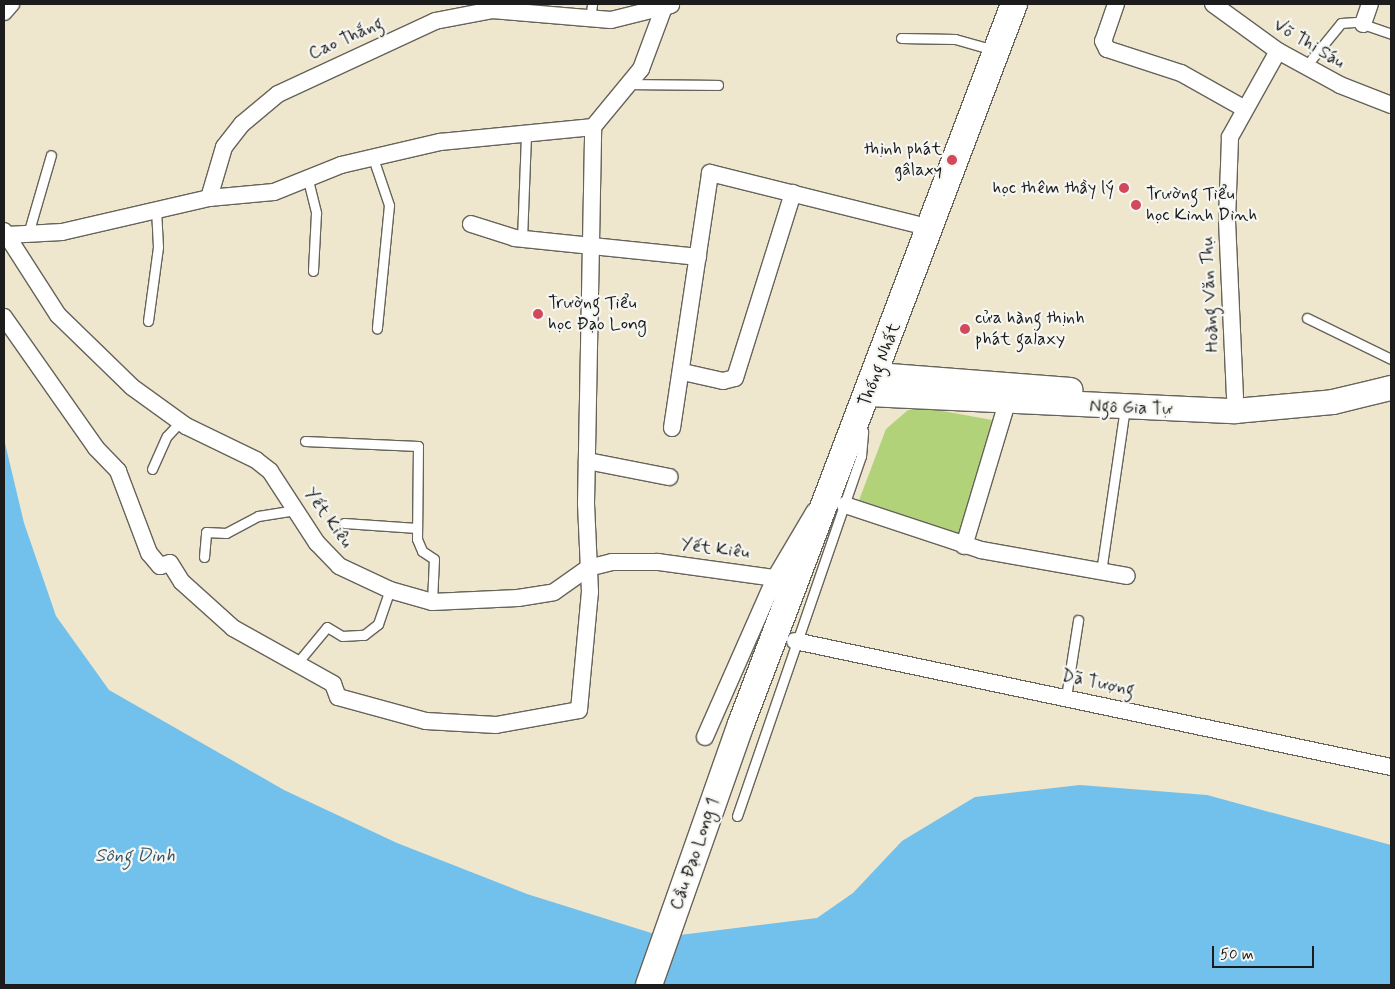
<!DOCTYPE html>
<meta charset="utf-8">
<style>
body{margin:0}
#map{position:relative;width:1395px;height:989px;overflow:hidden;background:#efe6ce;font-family:Mynerve,sans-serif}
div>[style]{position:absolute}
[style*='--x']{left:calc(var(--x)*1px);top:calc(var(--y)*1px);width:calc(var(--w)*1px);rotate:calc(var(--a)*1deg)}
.green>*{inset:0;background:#b1d279}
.water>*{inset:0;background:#71c1ec}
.roads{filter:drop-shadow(1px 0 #66635a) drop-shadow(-1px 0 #66635a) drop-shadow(0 1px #66635a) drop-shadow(0 -1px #66635a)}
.lane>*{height:9px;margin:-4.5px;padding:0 4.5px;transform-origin:4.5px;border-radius:4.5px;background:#fff}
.street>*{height:16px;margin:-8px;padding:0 8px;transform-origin:8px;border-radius:8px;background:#fff}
.secondary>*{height:24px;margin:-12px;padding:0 12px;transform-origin:12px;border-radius:12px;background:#fff}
.primary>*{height:26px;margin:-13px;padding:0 13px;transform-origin:13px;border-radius:13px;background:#fff}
.dots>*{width:14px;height:14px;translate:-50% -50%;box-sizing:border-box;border:2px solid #f6f6f2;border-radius:50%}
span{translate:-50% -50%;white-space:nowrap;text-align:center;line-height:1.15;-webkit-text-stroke:4.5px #f6f6f2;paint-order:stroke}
.street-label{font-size:18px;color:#1c1c1c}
.poi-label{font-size:18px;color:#1c1c1c}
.right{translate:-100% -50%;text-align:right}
.left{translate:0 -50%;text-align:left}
.water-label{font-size:19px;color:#3a5665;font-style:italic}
.frame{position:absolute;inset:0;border:5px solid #1c1c1c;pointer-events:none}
.scale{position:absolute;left:1212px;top:946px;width:102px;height:22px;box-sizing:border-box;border:2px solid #1c1c1c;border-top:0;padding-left:6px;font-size:15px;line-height:18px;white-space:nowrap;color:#1c1c1c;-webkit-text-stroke:4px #f6f6f2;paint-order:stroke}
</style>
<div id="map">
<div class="green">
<div style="clip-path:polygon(926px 408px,992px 420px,964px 536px,858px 503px,886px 429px,908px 410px)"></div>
</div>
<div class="water">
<div style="clip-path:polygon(4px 439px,24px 523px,56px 616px,109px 690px,284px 790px,397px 843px,527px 894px,664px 937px,817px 918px,853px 893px,902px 841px,975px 797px,1080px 785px,1207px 795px,1391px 845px,1391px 985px,4px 985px)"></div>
</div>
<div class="roads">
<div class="lane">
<div style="--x:590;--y:19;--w:15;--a:-82"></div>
<div style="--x:901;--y:38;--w:54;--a:1.1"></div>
<div style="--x:955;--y:39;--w:41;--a:15.8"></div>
<div style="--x:1306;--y:66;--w:55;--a:-50.9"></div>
<div style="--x:1341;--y:23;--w:16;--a:-4"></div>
<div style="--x:1357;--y:22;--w:36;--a:19"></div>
<div style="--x:628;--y:84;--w:90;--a:0.6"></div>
<div style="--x:373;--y:158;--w:50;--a:71.2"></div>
<div style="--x:389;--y:205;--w:124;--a:95.6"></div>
<div style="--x:308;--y:180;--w:34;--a:76"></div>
<div style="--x:316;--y:213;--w:58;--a:93"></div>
<div style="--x:28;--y:234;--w:82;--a:-73.8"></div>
<div style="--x:522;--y:239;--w:105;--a:-87.8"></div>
<div style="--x:1307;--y:318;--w:93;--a:26"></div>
<div style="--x:148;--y:321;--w:75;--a:-82.3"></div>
<div style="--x:158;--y:247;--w:36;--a:-93"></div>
<div style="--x:305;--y:441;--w:113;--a:2.5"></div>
<div style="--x:418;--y:446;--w:93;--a:90.6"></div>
<div style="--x:417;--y:539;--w:13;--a:67"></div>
<div style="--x:422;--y:551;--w:14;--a:34"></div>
<div style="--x:434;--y:559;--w:43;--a:92.7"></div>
<div style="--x:152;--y:469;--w:36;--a:-66"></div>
<div style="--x:167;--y:436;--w:19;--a:-47"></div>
<div style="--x:344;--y:523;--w:73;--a:3.9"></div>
<div style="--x:204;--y:557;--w:25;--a:-85"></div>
<div style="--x:206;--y:532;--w:20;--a:3"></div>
<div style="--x:226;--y:533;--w:36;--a:-28"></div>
<div style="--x:258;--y:516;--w:38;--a:-9"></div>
<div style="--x:1101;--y:572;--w:166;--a:-81.7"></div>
<div style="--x:298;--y:662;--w:45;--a:-50.4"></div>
<div style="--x:327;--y:627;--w:17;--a:31"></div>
<div style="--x:342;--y:636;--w:22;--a:-3"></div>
<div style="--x:364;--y:635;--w:18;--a:-38"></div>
<div style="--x:378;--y:624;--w:36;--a:-71"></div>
<div style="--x:1066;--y:697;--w:78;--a:-81.1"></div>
<div style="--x:737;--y:816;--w:381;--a:-71"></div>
<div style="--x:861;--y:456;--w:25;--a:-85"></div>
</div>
<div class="street">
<div style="--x:1116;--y:4;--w:39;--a:109"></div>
<div style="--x:1103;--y:41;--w:9;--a:63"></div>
<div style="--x:1107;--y:49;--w:78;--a:18"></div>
<div style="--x:1181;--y:73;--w:73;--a:29.4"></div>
<div style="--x:1213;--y:4;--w:80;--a:35.9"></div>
<div style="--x:1278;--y:51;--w:71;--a:28.7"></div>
<div style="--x:1340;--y:85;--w:55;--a:21.4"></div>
<div style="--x:4;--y:12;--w:11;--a:-49"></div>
<div style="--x:1363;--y:24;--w:21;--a:-71"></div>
<div style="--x:209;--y:198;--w:53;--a:-73.6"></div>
<div style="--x:224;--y:147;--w:29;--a:-52"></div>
<div style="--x:242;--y:124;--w:47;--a:-39.8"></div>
<div style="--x:278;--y:94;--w:173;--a:-24.9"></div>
<div style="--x:435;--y:21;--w:58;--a:-10.9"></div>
<div style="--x:492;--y:10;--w:119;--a:4.8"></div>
<div style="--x:611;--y:20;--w:62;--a:-14"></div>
<div style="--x:471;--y:224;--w:46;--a:17.7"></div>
<div style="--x:515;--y:238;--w:184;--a:5.9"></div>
<div style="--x:4;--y:231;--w:100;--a:57.3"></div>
<div style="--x:58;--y:315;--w:103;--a:44.2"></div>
<div style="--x:132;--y:387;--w:67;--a:35.8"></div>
<div style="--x:186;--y:426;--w:78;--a:25.9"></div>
<div style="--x:256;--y:460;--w:18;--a:38"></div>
<div style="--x:270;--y:471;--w:86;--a:56.9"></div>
<div style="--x:317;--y:543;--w:32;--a:46"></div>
<div style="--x:339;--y:566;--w:56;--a:25.2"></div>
<div style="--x:390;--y:590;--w:44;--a:15.9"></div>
<div style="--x:432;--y:602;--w:86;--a:-2.7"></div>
<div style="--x:518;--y:598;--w:36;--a:-9"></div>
<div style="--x:554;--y:592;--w:42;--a:-35.2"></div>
<div style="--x:588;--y:568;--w:25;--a:-14"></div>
<div style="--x:612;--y:562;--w:46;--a:0"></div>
<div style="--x:658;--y:562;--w:118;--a:7.8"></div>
<div style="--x:7;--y:235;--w:55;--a:-3.1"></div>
<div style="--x:62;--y:232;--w:151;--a:-13"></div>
<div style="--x:209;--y:198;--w:65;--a:-5.3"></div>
<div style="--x:274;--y:192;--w:72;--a:-21.9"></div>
<div style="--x:341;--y:165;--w:102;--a:-13.1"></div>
<div style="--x:440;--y:142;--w:154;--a:-5.6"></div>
<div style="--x:4;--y:317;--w:160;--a:54.9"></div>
<div style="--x:96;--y:448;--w:32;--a:46"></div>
<div style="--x:118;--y:471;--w:88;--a:69.3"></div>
<div style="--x:149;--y:553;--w:17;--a:50"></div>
<div style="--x:160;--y:566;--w:10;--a:-17"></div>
<div style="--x:170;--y:563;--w:22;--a:58"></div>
<div style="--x:182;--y:582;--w:69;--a:42"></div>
<div style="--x:233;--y:628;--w:115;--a:29.2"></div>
<div style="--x:333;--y:684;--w:14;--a:69"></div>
<div style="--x:338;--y:697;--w:91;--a:15.3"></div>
<div style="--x:426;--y:721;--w:70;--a:3.3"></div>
<div style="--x:496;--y:725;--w:84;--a:-10.2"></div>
<div style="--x:579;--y:710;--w:119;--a:-84.7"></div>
<div style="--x:590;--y:592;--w:89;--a:-92.6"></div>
<div style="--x:586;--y:503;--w:376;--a:-88.9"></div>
<div style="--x:593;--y:127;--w:75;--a:-50.4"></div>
<div style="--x:641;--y:69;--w:66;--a:-69.6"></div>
<div style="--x:683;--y:372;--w:41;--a:12.7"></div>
<div style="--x:723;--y:381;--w:12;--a:-14"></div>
<div style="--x:735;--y:378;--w:194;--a:-72.6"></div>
<div style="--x:1235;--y:397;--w:177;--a:-92.6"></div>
<div style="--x:1227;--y:220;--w:83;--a:-87.9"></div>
<div style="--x:1230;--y:137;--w:98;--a:-60.8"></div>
<div style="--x:672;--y:428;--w:258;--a:-81.5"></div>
<div style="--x:710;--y:173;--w:227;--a:14"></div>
<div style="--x:587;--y:461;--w:84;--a:11"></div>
<div style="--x:845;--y:505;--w:143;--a:18.3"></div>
<div style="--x:981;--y:550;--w:148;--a:10.1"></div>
<div style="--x:964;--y:546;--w:149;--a:-73.3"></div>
<div style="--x:795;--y:641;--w:609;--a:11.94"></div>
<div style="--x:705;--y:737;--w:174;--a:-66.2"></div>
<div style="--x:775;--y:578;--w:77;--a:-59.4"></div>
</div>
<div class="secondary">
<div style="--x:877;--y:375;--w:194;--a:4.4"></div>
<div style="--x:868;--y:394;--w:367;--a:2.7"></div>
<div style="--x:1235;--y:411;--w:98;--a:-5.2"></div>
<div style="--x:1333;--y:402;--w:60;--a:-13.6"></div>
</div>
<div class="primary">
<div style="--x:649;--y:985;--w:277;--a:-70.6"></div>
<div style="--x:741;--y:724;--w:770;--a:-69.23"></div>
</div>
</div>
<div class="dots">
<div style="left:952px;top:160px;background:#d1495b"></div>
<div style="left:1124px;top:188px;background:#d1495b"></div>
<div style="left:1136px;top:205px;background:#d1495b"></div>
<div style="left:538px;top:314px;background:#d1495b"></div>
<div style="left:965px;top:329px;background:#d1495b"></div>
</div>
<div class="street-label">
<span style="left:346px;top:39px;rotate:-24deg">Cao Thắng</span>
<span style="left:1309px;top:44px;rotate:31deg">Võ Thị Sáu</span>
<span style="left:1210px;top:294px;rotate:-93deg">Hoàng Văn Thụ</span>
<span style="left:880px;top:365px;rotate:-69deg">Thống Nhất</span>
<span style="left:1131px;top:408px;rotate:2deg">Ngô Gia Tự</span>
<span style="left:328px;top:518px;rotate:54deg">Yết Kiêu</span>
<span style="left:715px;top:549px;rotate:7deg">Yết Kiêu</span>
<span style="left:1098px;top:683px;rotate:12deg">Dã Tượng</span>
<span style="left:695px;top:854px;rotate:-71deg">Cầu Đạo Long 1</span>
</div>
<div class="poi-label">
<span class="right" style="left:942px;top:160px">thịnh phát<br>gâlaxy</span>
<span class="right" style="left:1114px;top:188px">học thêm thầy lý</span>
<span class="left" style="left:1146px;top:205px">Trường Tiểu<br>học Kinh Dinh</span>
<span class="left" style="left:548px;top:314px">Trường Tiểu<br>học Đạo Long</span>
<span class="left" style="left:975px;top:329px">cửa hàng thịnh<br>phát galaxy</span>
</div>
<div class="water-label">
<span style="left:135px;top:856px">Sông Dinh</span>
</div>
<div class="frame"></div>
<div class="scale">50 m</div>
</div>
